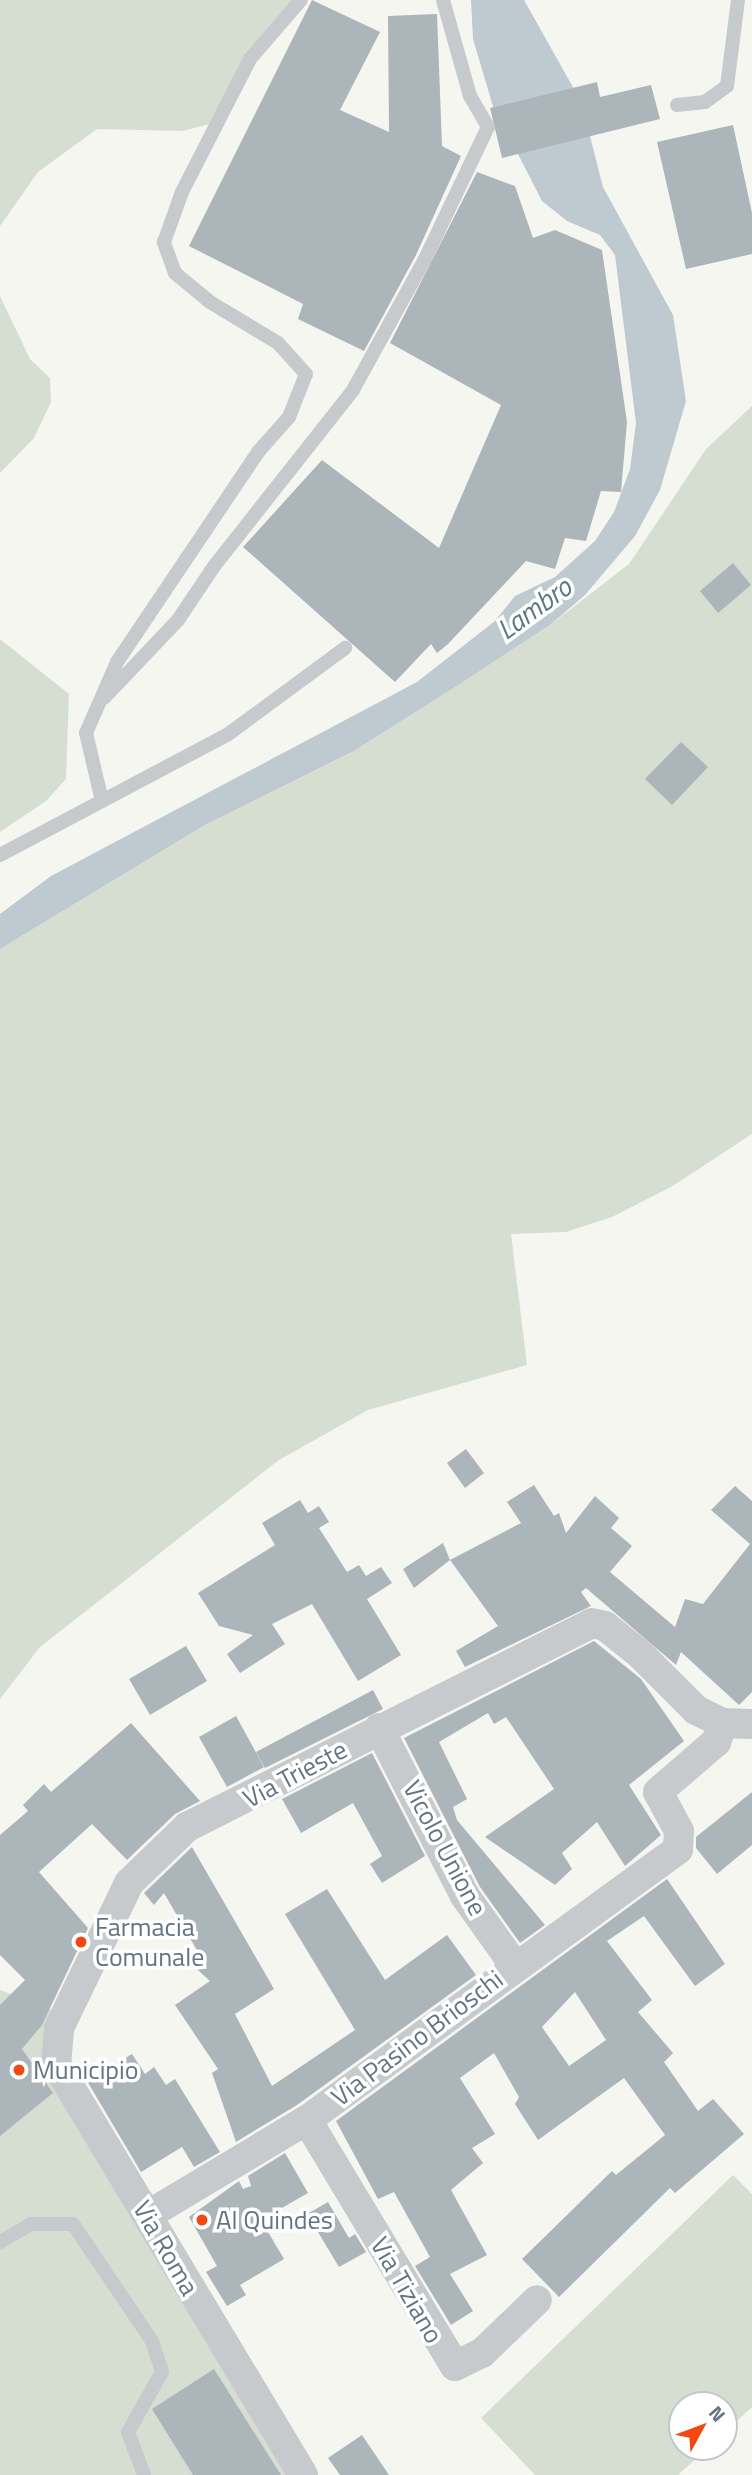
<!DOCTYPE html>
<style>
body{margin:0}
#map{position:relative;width:752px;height:2475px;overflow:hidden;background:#f6f6f1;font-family:"Titillium Web",sans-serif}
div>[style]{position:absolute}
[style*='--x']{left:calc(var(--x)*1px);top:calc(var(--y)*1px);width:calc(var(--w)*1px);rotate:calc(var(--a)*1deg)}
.green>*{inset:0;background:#d6ded2}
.water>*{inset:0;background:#becacf}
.building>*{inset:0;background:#acb5ba}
.lane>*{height:14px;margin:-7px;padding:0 7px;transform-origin:7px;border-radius:7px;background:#c7cacd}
.street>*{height:30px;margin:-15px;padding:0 15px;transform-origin:15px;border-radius:15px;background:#c7cacd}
.dots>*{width:19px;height:19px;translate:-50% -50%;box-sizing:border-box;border:4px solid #fff;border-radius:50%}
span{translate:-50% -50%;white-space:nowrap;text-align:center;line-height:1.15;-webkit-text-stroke:7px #fff;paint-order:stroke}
.street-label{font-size:26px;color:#617585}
.poi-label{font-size:26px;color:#617585}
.left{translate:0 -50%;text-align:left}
.water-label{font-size:28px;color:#5d7883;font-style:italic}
.north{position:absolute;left:668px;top:2391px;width:70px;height:70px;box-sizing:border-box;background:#fff;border:2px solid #c0c8ce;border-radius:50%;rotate:49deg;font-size:19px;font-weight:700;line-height:28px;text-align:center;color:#617585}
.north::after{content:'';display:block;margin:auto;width:24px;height:32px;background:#f44813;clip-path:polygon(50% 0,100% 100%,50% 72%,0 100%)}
</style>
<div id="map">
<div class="green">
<div style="clip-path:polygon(0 0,301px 0,250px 59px,220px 121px,183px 131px,97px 129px,38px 172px,0 226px)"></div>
<div style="clip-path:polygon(0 296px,30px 359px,50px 378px,51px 402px,34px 438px,0 473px)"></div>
<div style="clip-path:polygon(752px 406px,752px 1134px,671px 1187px,612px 1217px,566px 1232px,511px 1234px,527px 1365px,368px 1410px,279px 1460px,40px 1647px,0 1699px,0 949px,205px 825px,354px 751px,550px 625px,629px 564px,706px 449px)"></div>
<div style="clip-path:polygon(0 639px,69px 694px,66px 779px,46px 801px,0 832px)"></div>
<div style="clip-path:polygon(0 1990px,65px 2015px,55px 2039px,303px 2475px,0 2475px)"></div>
<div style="clip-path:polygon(733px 2175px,752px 2194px,752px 2407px,724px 2433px,724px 2405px,682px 2405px,682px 2447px,709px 2447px,678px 2475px,535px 2475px,481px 2418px)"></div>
</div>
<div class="water">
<div style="clip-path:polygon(471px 0,524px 0,583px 105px,497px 120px,473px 39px)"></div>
<div style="clip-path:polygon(584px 113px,603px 187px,673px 315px,686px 401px,660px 490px,635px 536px,585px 595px,550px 625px,461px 683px,354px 751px,205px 825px,0 949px,0 914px,51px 876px,417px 682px,495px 621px,515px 596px,555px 577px,595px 541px,614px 512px,630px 469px,636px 423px,615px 255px,600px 235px,567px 221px,542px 201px,504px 127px)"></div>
</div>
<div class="building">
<div style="clip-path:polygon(312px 0,380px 32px,340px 110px,389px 132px,388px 16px,437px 14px,442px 146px,461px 156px,416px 255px,364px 351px,298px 319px,303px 304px,189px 246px)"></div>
<div style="clip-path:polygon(597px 82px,600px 97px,651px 85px,660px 119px,502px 158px,490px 108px)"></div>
<div style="clip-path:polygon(733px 125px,752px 213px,752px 254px,686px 269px,657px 142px)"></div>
<div style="clip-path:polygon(477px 172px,515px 186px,533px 238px,555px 230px,602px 250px,627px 422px,621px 492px,601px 491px,586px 541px,565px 538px,555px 569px,526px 561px,448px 644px,437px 653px,431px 644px,395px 682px,243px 547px,322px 460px,439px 548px,501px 405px,390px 343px)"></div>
<div style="clip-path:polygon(733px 563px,751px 585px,718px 613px,700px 591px)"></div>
<div style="clip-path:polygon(681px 742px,708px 767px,672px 805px,645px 779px)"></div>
<div style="clip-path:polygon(466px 1449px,484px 1473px,465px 1488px,447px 1463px)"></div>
<div style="clip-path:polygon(534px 1485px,554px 1516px,559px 1513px,566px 1533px,595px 1496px,619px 1518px,611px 1528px,632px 1546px,610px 1572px,675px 1627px,685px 1599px,703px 1604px,750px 1544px,711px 1510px,735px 1486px,752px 1501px,752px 1692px,739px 1705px,681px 1652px,676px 1665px,586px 1588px,581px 1592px,591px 1606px,465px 1667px,456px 1651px,498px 1626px,450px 1560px,521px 1523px,507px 1502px)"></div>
<div style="clip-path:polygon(300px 1500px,308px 1513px,319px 1506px,329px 1522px,319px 1528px,347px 1572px,359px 1565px,366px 1576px,381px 1567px,392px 1583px,367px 1599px,401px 1655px,358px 1681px,312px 1604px,272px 1624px,285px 1644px,240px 1673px,227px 1654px,253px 1635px,219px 1626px,198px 1593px,275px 1545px,262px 1523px)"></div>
<div style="clip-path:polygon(443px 1543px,450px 1560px,414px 1588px,403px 1569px)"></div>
<div style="clip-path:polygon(594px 1641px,641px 1679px,684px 1741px,629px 1785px,661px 1835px,625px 1866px,597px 1822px,562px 1853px,572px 1869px,555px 1885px,485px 1837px,554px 1789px,506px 1717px,494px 1724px,488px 1713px,439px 1742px,467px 1799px,453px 1807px,457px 1820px,545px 1925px,520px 1943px,480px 1887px,404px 1738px)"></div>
<div style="clip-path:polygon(186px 1646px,207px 1681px,150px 1715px,129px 1679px)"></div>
<div style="clip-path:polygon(373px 1690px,383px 1709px,265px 1768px,256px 1752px)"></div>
<div style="clip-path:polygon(236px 1716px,264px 1767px,227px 1787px,199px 1737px)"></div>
<div style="clip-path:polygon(131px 1723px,200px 1801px,175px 1814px,127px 1860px,92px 1824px,39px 1872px,88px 1928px,42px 2025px,22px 2049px,53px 2093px,0 2136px,0 2005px,25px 1980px,0 1955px,0 1835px,28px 1811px,23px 1805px,44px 1784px,51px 1792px)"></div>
<div style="clip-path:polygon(372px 1753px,425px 1856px,382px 1883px,370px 1864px,382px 1856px,353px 1803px,301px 1833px,282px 1799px)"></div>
<div style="clip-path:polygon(752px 1792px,752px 1845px,717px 1874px,696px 1848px,696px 1837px)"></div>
<div style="clip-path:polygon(192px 1847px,274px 1989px,235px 2014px,272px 2086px,355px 2030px,285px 1914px,327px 1889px,385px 1980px,447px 1935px,476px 1975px,297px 2105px,236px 2142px,212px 2073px,218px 2069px,175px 2005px,210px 1981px,189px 1962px,198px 1952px,164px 1893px,154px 1905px,144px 1893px)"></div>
<div style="clip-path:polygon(evenodd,667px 1879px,725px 1964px,695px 1986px,644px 1916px,607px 1941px,652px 2000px,638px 2012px,673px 2053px,664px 2062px,698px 2111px,713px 2099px,744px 2134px,675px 2193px,670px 2188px,559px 2297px,522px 2259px,612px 2171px,616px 2175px,665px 2135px,624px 2078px,538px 2140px,515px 2104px,519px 2097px,494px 2053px,460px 2078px,495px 2134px,472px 2148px,483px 2163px,451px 2190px,487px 2255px,450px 2274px,473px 2311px,451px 2325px,415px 2266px,430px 2257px,394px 2192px,378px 2199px,336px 2121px,667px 1879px,575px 1992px,606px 2040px,569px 2066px,542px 2027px,575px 1992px)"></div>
<div style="clip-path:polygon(132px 2054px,145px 2074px,154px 2067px,166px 2085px,175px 2079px,220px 2152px,194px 2167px,182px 2147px,141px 2172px,87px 2081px)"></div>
<div style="clip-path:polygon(285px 2153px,308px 2193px,261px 2220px,284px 2259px,240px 2285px,246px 2295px,227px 2306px,206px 2272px,217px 2266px,189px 2217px,239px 2181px,243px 2189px,251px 2186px,248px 2176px)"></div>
<div style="clip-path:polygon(328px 2202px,349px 2238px,355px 2234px,366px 2252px,339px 2267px,307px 2214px)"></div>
<div style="clip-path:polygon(214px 2369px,281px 2475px,193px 2475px,152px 2409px)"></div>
<div style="clip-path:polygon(362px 2435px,389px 2475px,340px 2475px,328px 2458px)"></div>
</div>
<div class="lane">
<div style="--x:677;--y:105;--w:28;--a:-6"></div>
<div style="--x:705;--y:102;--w:27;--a:-36"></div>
<div style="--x:727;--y:86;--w:87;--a:-82.7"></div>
<div style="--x:104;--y:698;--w:108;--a:-46.5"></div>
<div style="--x:178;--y:620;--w:66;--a:-56.1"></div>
<div style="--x:215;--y:565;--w:223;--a:-51.7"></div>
<div style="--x:353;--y:390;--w:149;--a:-61.2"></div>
<div style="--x:425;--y:259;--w:146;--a:-64.5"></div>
<div style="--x:488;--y:127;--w:36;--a:-120"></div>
<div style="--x:470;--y:96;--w:100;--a:-105.7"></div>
<div style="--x:102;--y:801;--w:70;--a:-103.2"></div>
<div style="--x:86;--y:733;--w:77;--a:-66.4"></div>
<div style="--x:117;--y:662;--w:253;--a:-56.1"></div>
<div style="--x:258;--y:452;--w:47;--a:-48.5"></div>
<div style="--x:289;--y:417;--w:46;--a:-68.4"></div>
<div style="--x:306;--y:374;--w:42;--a:-132.1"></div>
<div style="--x:278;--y:343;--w:79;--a:-148.9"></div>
<div style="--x:210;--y:302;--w:45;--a:-140.4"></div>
<div style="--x:175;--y:273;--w:33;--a:-110"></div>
<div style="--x:164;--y:242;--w:53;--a:-70.2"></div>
<div style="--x:182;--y:192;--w:149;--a:-62.9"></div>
<div style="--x:250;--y:59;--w:78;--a:-49.2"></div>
<div style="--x:0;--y:855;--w:257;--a:-27.9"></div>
<div style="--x:227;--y:735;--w:147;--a:-36.4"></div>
<div style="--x:0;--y:2242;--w:36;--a:-30"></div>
<div style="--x:31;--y:2224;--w:42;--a:0"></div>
<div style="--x:73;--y:2224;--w:141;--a:56"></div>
<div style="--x:152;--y:2341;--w:33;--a:72"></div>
<div style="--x:162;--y:2372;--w:69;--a:119.5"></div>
<div style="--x:128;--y:2432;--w:46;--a:69.6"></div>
</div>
<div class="street">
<div style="--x:379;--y:1728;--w:189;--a:62.9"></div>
<div style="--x:465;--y:1896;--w:86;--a:54.5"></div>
<div style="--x:307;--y:2120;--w:287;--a:59"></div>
<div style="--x:455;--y:2366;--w:30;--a:-26"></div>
<div style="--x:482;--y:2353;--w:76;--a:-43.9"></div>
<div style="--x:148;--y:2215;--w:185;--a:-30.9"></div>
<div style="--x:307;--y:2120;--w:459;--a:-36.1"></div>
<div style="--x:678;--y:1849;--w:18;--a:-87"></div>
<div style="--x:679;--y:1831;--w:44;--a:-118.3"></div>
<div style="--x:658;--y:1792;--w:77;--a:-40.8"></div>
<div style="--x:716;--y:1742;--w:20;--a:-70"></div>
<div style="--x:303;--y:2475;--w:480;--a:-121"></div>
<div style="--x:56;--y:2064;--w:36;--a:-85"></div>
<div style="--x:59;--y:2028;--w:161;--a:-64.2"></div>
<div style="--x:129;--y:1883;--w:81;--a:-44"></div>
<div style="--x:187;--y:1827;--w:453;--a:-26.7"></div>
<div style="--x:592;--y:1623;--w:13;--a:13"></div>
<div style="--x:605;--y:1626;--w:45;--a:38.7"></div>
<div style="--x:640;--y:1654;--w:79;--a:45"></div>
<div style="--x:696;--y:1710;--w:30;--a:26"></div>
<div style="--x:723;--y:1723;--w:29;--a:2"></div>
</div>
<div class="dots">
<div style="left:81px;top:1942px;background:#f44813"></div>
<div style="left:19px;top:2070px;background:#f44813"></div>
<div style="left:202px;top:2220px;background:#f44813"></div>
</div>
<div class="street-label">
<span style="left:295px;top:1774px;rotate:-28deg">Via Trieste</span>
<span style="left:445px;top:1848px;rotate:62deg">Vicolo Unione</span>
<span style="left:417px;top:2038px;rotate:-37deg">Via Pasino Brioschi</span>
<span style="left:166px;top:2248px;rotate:60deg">Via Roma</span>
<span style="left:407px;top:2290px;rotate:60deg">Via Tiziano</span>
</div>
<div class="poi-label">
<span class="left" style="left:95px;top:1942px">Farmacia<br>Comunale</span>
<span class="left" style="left:33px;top:2070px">Municipio</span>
<span class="left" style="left:216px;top:2220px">Al Quindes</span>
</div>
<div class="water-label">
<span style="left:534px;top:608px;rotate:-36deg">Lambro</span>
</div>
<div class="north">N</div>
</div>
